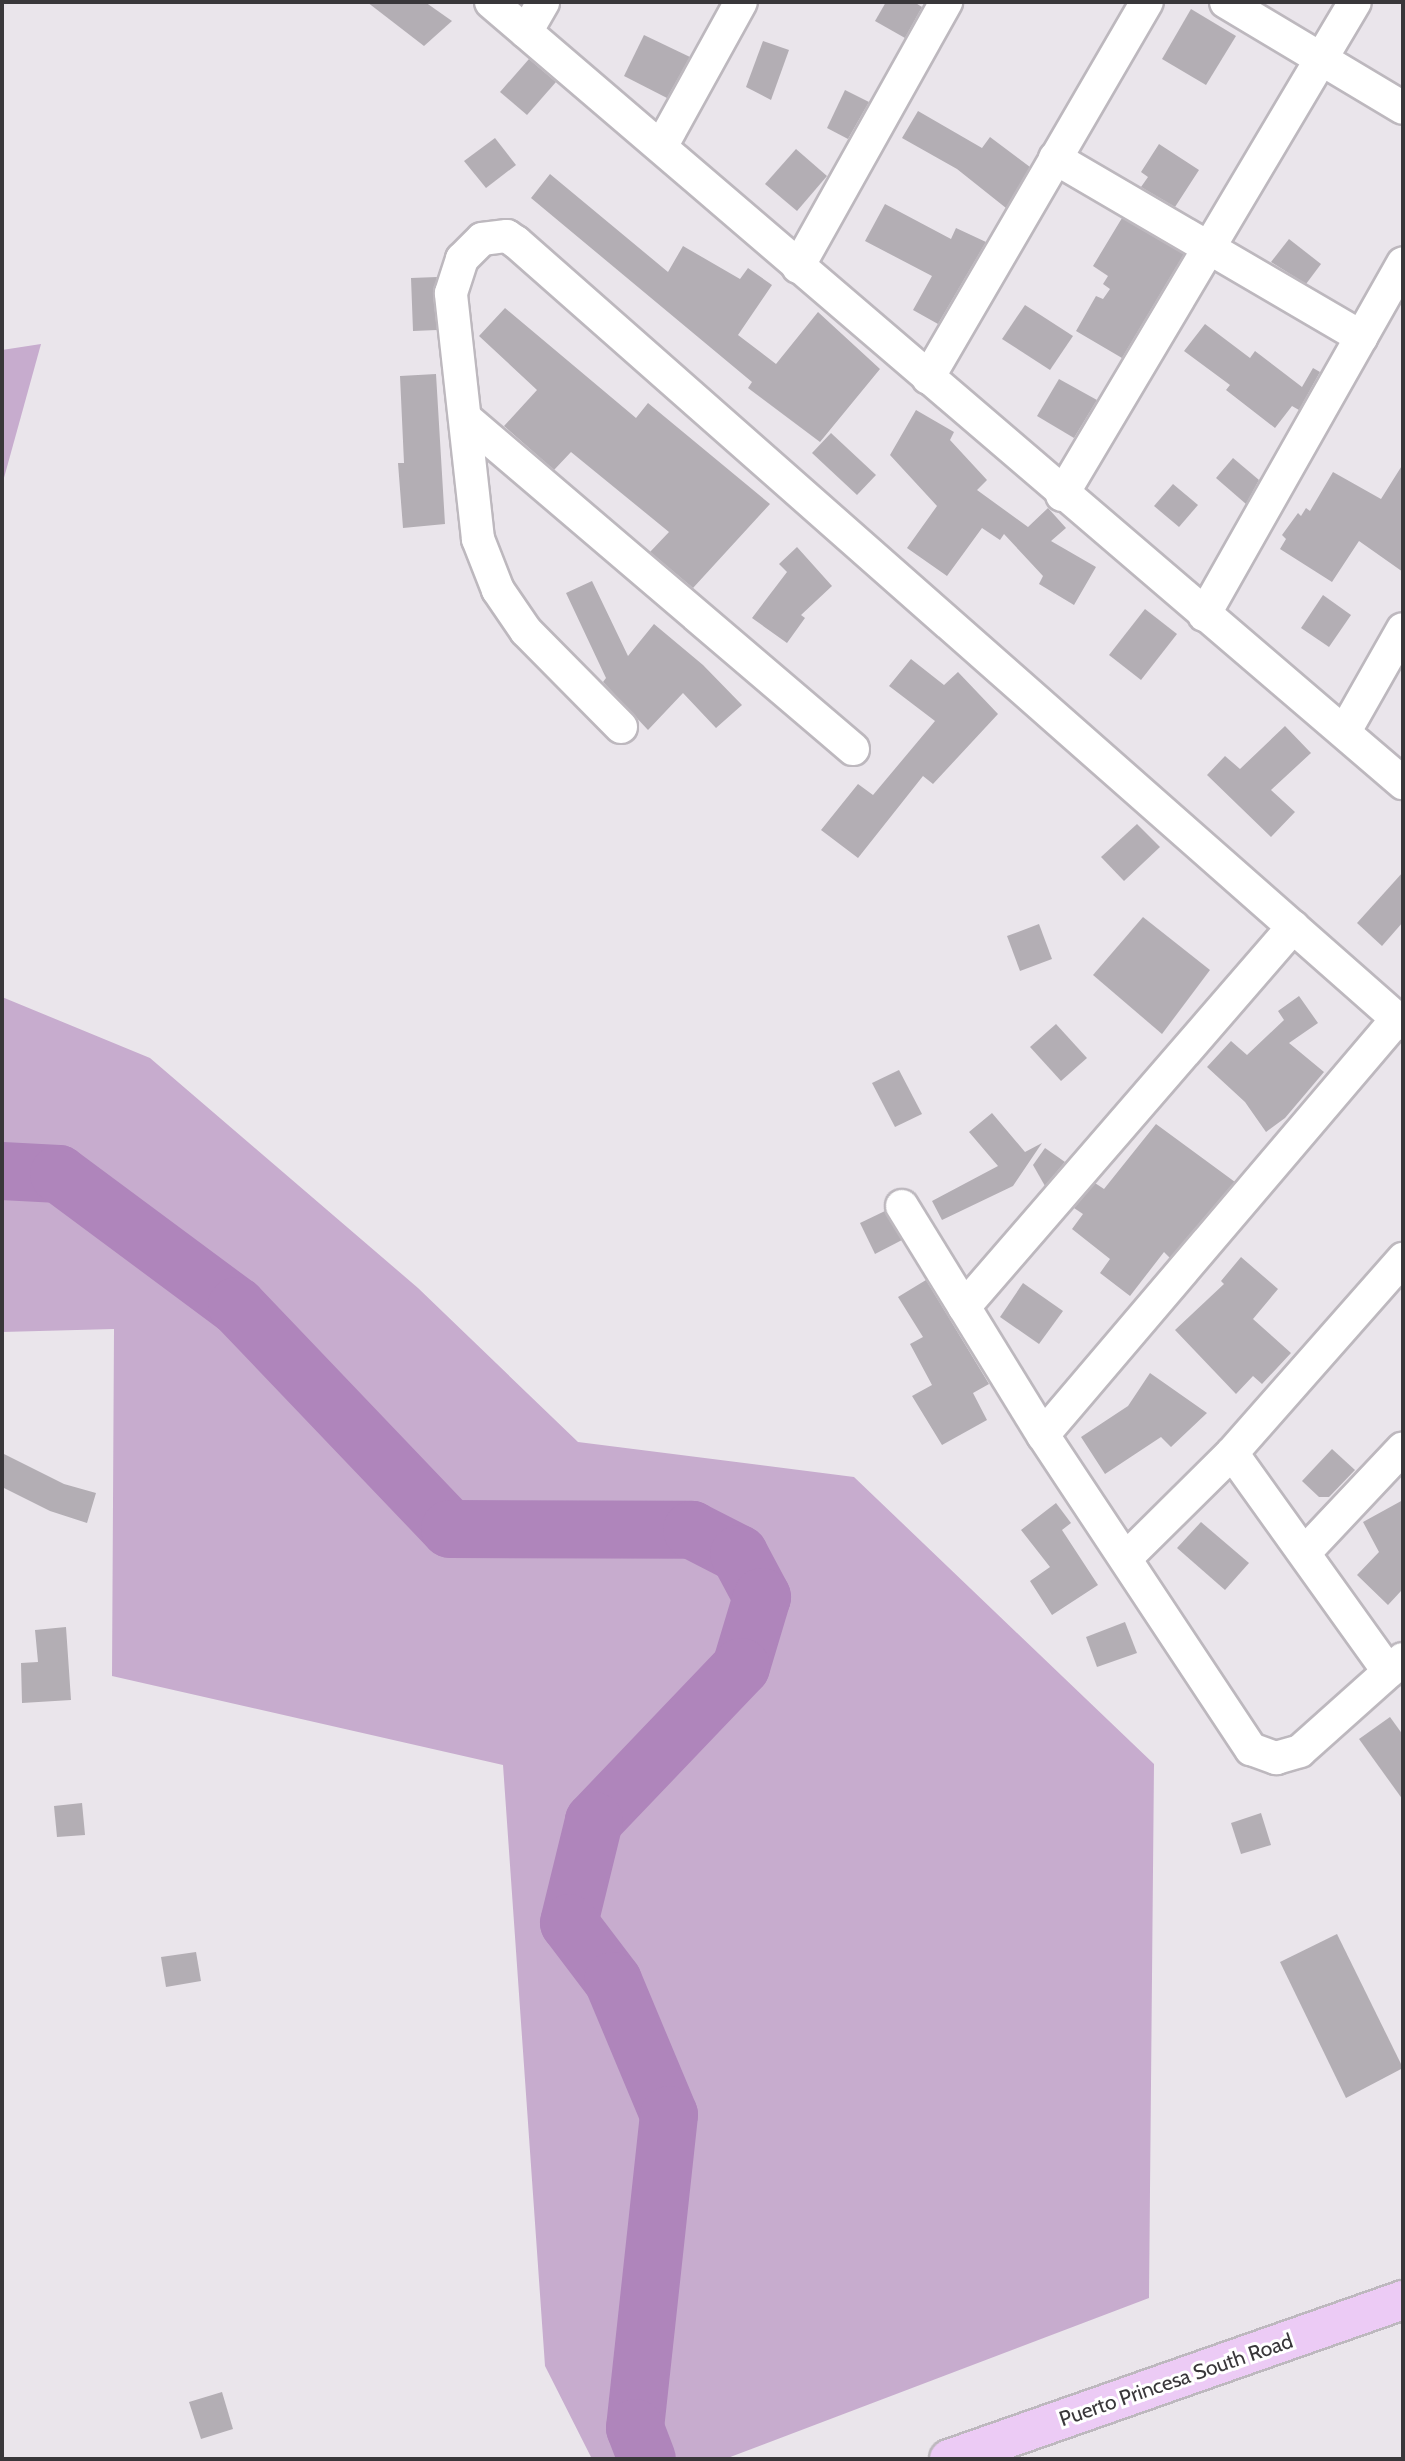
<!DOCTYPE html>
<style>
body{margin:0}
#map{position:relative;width:1405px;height:2461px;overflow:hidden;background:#eae5eb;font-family:Cabin,sans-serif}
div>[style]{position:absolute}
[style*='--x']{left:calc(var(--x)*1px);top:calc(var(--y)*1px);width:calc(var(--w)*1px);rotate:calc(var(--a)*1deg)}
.green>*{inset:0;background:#c7acce}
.river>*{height:58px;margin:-29px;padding:0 29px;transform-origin:29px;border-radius:29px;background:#af85bb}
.building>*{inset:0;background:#b3aeb4}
.roads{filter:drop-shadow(2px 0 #bdb8be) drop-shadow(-2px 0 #bdb8be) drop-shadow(0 2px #bdb8be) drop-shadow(0 -2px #bdb8be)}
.minor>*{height:32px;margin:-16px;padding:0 16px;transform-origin:16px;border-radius:16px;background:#fff}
.primary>*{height:38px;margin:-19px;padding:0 19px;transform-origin:19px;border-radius:19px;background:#eccbf5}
span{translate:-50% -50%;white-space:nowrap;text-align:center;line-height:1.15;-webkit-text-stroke:6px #fff;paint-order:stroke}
.street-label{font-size:21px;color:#39373a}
.frame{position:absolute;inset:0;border:4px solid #39373a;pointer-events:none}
</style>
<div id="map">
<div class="green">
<div style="clip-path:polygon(41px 344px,2px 485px,2px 350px)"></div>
<div style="clip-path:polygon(2px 997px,150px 1058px,418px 1288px,578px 1442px,854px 1477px,1154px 1764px,1149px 2298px,725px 2459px,592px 2459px,545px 2366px,503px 1765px,112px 1676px,114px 1329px,2px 1332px)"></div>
</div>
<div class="river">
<div style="--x:2;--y:1171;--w:57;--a:3"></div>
<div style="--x:59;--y:1174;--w:222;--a:36.6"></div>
<div style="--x:237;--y:1306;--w:308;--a:46.3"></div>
<div style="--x:450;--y:1529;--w:242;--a:0.2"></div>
<div style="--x:692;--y:1530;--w:53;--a:27.1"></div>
<div style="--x:739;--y:1554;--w:49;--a:61.9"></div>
<div style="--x:762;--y:1597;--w:73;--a:106.7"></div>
<div style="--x:741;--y:1667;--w:213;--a:133.7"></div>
<div style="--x:594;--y:1821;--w:105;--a:103.8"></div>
<div style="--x:569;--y:1923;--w:73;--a:52.8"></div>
<div style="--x:613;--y:1981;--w:145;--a:67.3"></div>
<div style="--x:669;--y:2115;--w:315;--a:96.2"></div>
<div style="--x:635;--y:2428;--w:33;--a:69"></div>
</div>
<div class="building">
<div style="clip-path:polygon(367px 2px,425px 2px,452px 21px,424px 46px)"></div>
<div style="clip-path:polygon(886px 2px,914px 2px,922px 7px,905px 38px,875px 21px)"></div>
<div style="clip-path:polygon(1191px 9px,1236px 36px,1206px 85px,1162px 59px)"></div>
<div style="clip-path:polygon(644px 35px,690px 57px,667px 98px,624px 76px)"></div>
<div style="clip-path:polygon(763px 41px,789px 50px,771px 100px,746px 87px)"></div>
<div style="clip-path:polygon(529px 59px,556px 82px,527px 115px,500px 92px)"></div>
<div style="clip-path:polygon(845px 90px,869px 102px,848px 139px,827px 128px)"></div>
<div style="clip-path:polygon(918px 111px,982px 148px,990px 137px,1030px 167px,1006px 208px,957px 169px,902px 138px)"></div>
<div style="clip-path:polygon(495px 138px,516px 165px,486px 188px,464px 161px)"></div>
<div style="clip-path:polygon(1159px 144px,1199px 170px,1175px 207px,1141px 187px,1148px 177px,1141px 172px)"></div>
<div style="clip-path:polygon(796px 149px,827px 176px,797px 211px,765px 184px)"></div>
<div style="clip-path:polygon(550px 174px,668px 272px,683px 246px,740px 279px,748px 268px,772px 285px,738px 335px,776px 364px,818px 312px,880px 369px,820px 442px,748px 388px,752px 382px,531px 198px)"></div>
<div style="clip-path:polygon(885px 204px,951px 239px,956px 228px,986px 242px,938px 324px,913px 310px,932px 276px,865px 241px)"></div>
<div style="clip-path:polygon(1122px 218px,1184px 254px,1122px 358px,1076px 331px,1096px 296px,1103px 299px,1110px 289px,1103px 284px,1108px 276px,1093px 266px)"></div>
<div style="clip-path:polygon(1289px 239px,1321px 264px,1306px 284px,1271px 262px)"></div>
<div style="clip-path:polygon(437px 277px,433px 294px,437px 330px,413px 331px,411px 278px)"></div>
<div style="clip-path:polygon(1025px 305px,1073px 336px,1050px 370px,1002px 339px)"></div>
<div style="clip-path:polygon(505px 308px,636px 418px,648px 403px,770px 504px,693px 588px,650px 552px,669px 532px,571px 452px,554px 470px,504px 426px,537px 390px,479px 336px)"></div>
<div style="clip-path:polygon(1205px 324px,1250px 358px,1255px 351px,1302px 387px,1313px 368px,1320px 372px,1299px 410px,1292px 406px,1275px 428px,1226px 390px,1230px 385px,1184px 351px)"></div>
<div style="clip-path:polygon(436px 374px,445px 524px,403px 528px,398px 463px,404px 463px,400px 376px)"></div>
<div style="clip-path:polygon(1059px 379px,1097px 400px,1074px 438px,1037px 416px)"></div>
<div style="clip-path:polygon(916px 410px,954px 432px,950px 440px,987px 480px,977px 490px,1028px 527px,1048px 508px,1066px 528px,1051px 541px,1096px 567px,1074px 605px,1039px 584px,1043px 576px,1004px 534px,1000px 540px,982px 528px,947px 576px,907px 548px,937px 506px,890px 455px)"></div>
<div style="clip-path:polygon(831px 433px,876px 475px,857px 495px,812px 453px)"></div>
<div style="clip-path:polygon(1233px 458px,1259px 480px,1246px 504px,1216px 478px)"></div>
<div style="clip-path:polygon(1403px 464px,1403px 572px,1359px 541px,1332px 582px,1280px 549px,1286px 539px,1282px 535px,1298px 513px,1301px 516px,1306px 508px,1310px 511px,1333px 472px,1381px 499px)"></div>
<div style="clip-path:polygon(1173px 484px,1198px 505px,1179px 527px,1154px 506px)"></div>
<div style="clip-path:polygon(797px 547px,832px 586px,801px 615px,805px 618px,787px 643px,752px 618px,787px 572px,779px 564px)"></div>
<div style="clip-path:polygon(592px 581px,628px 656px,654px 624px,703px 665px,742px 705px,716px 728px,683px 693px,648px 730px,603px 682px,606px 678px,566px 593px)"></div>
<div style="clip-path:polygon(1323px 595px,1351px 615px,1329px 647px,1301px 628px)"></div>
<div style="clip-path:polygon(1145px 609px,1177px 634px,1141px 680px,1109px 655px)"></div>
<div style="clip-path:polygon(911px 659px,944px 685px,958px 672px,998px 714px,933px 784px,923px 776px,858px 858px,821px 830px,858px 784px,873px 795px,935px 721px,889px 686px)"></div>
<div style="clip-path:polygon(1285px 726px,1311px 753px,1271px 790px,1295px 812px,1271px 837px,1207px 775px,1225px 756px,1240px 769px)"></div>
<div style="clip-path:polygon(1137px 824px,1160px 847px,1124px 881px,1101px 857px)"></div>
<div style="clip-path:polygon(1403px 872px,1403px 922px,1382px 946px,1357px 923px)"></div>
<div style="clip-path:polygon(1143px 917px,1210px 970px,1162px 1034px,1093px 975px)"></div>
<div style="clip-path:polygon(1039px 924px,1052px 959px,1020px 971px,1007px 936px)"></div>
<div style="clip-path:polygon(1299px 996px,1318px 1023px,1289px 1043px,1324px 1072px,1285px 1118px,1266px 1132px,1245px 1102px,1207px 1067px,1231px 1041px,1247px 1055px,1284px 1020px,1278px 1011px)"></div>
<div style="clip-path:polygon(1056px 1024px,1087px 1058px,1061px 1081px,1030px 1047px)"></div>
<div style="clip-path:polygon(899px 1070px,922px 1114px,895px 1127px,872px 1083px)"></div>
<div style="clip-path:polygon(992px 1113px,1025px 1152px,1042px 1143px,1013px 1186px,942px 1220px,932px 1201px,998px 1166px,969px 1132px)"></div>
<div style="clip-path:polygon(1156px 1124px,1235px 1182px,1170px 1258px,1164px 1252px,1130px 1296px,1100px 1273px,1110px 1259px,1072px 1229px,1083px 1214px,1074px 1208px,1095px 1183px,1104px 1189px)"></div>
<div style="clip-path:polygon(1045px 1148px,1065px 1162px,1045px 1186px,1033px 1165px)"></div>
<div style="clip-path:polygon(885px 1211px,902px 1240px,875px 1254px,860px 1223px)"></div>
<div style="clip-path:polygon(1241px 1257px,1278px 1289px,1253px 1319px,1291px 1353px,1262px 1384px,1253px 1376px,1236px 1394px,1175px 1330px,1224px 1284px,1221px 1281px)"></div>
<div style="clip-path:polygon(926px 1280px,989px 1384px,973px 1393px,987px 1420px,942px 1445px,912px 1396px,932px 1385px,910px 1344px,923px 1337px,898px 1297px)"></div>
<div style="clip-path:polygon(1023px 1283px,1063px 1311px,1039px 1344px,1000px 1317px)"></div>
<div style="clip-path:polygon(1150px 1373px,1207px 1413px,1171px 1447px,1161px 1437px,1105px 1474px,1081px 1437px,1128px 1406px)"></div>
<div style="clip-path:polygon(1332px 1449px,1355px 1470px,1329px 1497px,1319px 1497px,1302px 1481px)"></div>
<div style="clip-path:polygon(2px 1453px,64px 1484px,96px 1493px,87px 1523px,50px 1511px,2px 1487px)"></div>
<div style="clip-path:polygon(1403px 1500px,1403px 1595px,1401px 1591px,1388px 1605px,1357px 1575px,1379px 1552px,1363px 1522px)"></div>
<div style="clip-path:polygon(1056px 1503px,1071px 1523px,1062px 1530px,1098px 1585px,1052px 1615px,1030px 1581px,1050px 1567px,1021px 1530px)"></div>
<div style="clip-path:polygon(1201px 1522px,1249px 1563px,1225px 1590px,1177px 1548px)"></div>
<div style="clip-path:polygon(1125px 1622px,1137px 1653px,1097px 1667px,1086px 1637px)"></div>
<div style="clip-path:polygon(66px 1627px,71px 1700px,22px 1703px,21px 1663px,38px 1662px,35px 1630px)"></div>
<div style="clip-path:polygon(1390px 1717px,1403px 1735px,1403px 1800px,1359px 1739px)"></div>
<div style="clip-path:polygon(82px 1803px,85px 1835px,57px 1837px,54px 1806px)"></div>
<div style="clip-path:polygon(1261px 1813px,1271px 1845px,1241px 1854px,1231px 1823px)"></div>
<div style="clip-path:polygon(1337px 1934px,1403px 2068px,1346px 2098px,1280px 1962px)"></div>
<div style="clip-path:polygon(196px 1952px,201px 1981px,166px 1987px,161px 1957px)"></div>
<div style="clip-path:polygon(222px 2392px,233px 2429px,201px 2439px,189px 2402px)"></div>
</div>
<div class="roads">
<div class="minor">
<div style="--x:491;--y:2;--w:1201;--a:40.58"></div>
<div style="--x:1226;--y:2;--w:206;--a:30.9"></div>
<div style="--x:526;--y:32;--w:34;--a:-60"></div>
<div style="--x:662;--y:145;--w:163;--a:-61.1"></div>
<div style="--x:1055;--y:158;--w:355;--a:30.3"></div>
<div style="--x:798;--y:267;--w:304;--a:-60.8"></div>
<div style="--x:928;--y:378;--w:435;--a:-59.8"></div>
<div style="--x:465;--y:418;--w:510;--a:40.47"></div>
<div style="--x:1062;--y:495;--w:573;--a:-59.28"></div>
<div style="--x:1204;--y:615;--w:404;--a:-60.5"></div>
<div style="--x:621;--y:727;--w:135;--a:-134.7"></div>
<div style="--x:526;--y:631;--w:50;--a:-124.3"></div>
<div style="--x:498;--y:590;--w:55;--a:-111.4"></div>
<div style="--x:478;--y:539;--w:247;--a:-96.3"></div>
<div style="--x:451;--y:293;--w:36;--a:-72"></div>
<div style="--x:462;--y:259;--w:28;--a:-45"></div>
<div style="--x:482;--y:239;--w:25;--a:-7"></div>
<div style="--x:507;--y:236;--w:11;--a:34"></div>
<div style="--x:516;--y:242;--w:1182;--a:41.4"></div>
<div style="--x:1345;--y:731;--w:117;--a:-60.4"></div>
<div style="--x:902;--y:1206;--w:269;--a:58.4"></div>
<div style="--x:1043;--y:1435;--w:377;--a:56.5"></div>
<div style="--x:1251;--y:1749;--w:27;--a:20"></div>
<div style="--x:1276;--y:1758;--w:25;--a:-16"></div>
<div style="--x:1300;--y:1751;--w:138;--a:-41.8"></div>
<div style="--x:964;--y:1307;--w:503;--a:-49.11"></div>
<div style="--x:1043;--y:1435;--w:546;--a:-49.6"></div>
<div style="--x:1232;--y:1453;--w:269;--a:54.4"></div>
<div style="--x:1306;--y:1551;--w:141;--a:-46.7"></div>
<div style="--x:1126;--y:1558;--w:149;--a:-44.7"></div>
<div style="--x:1232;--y:1453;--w:259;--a:-48.6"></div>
</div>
<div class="primary">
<div style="--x:949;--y:2459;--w:481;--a:-19.3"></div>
</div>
</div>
<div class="street-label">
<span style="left:1176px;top:2380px;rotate:-19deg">Puerto Princesa South Road</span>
</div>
<div class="frame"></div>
</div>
